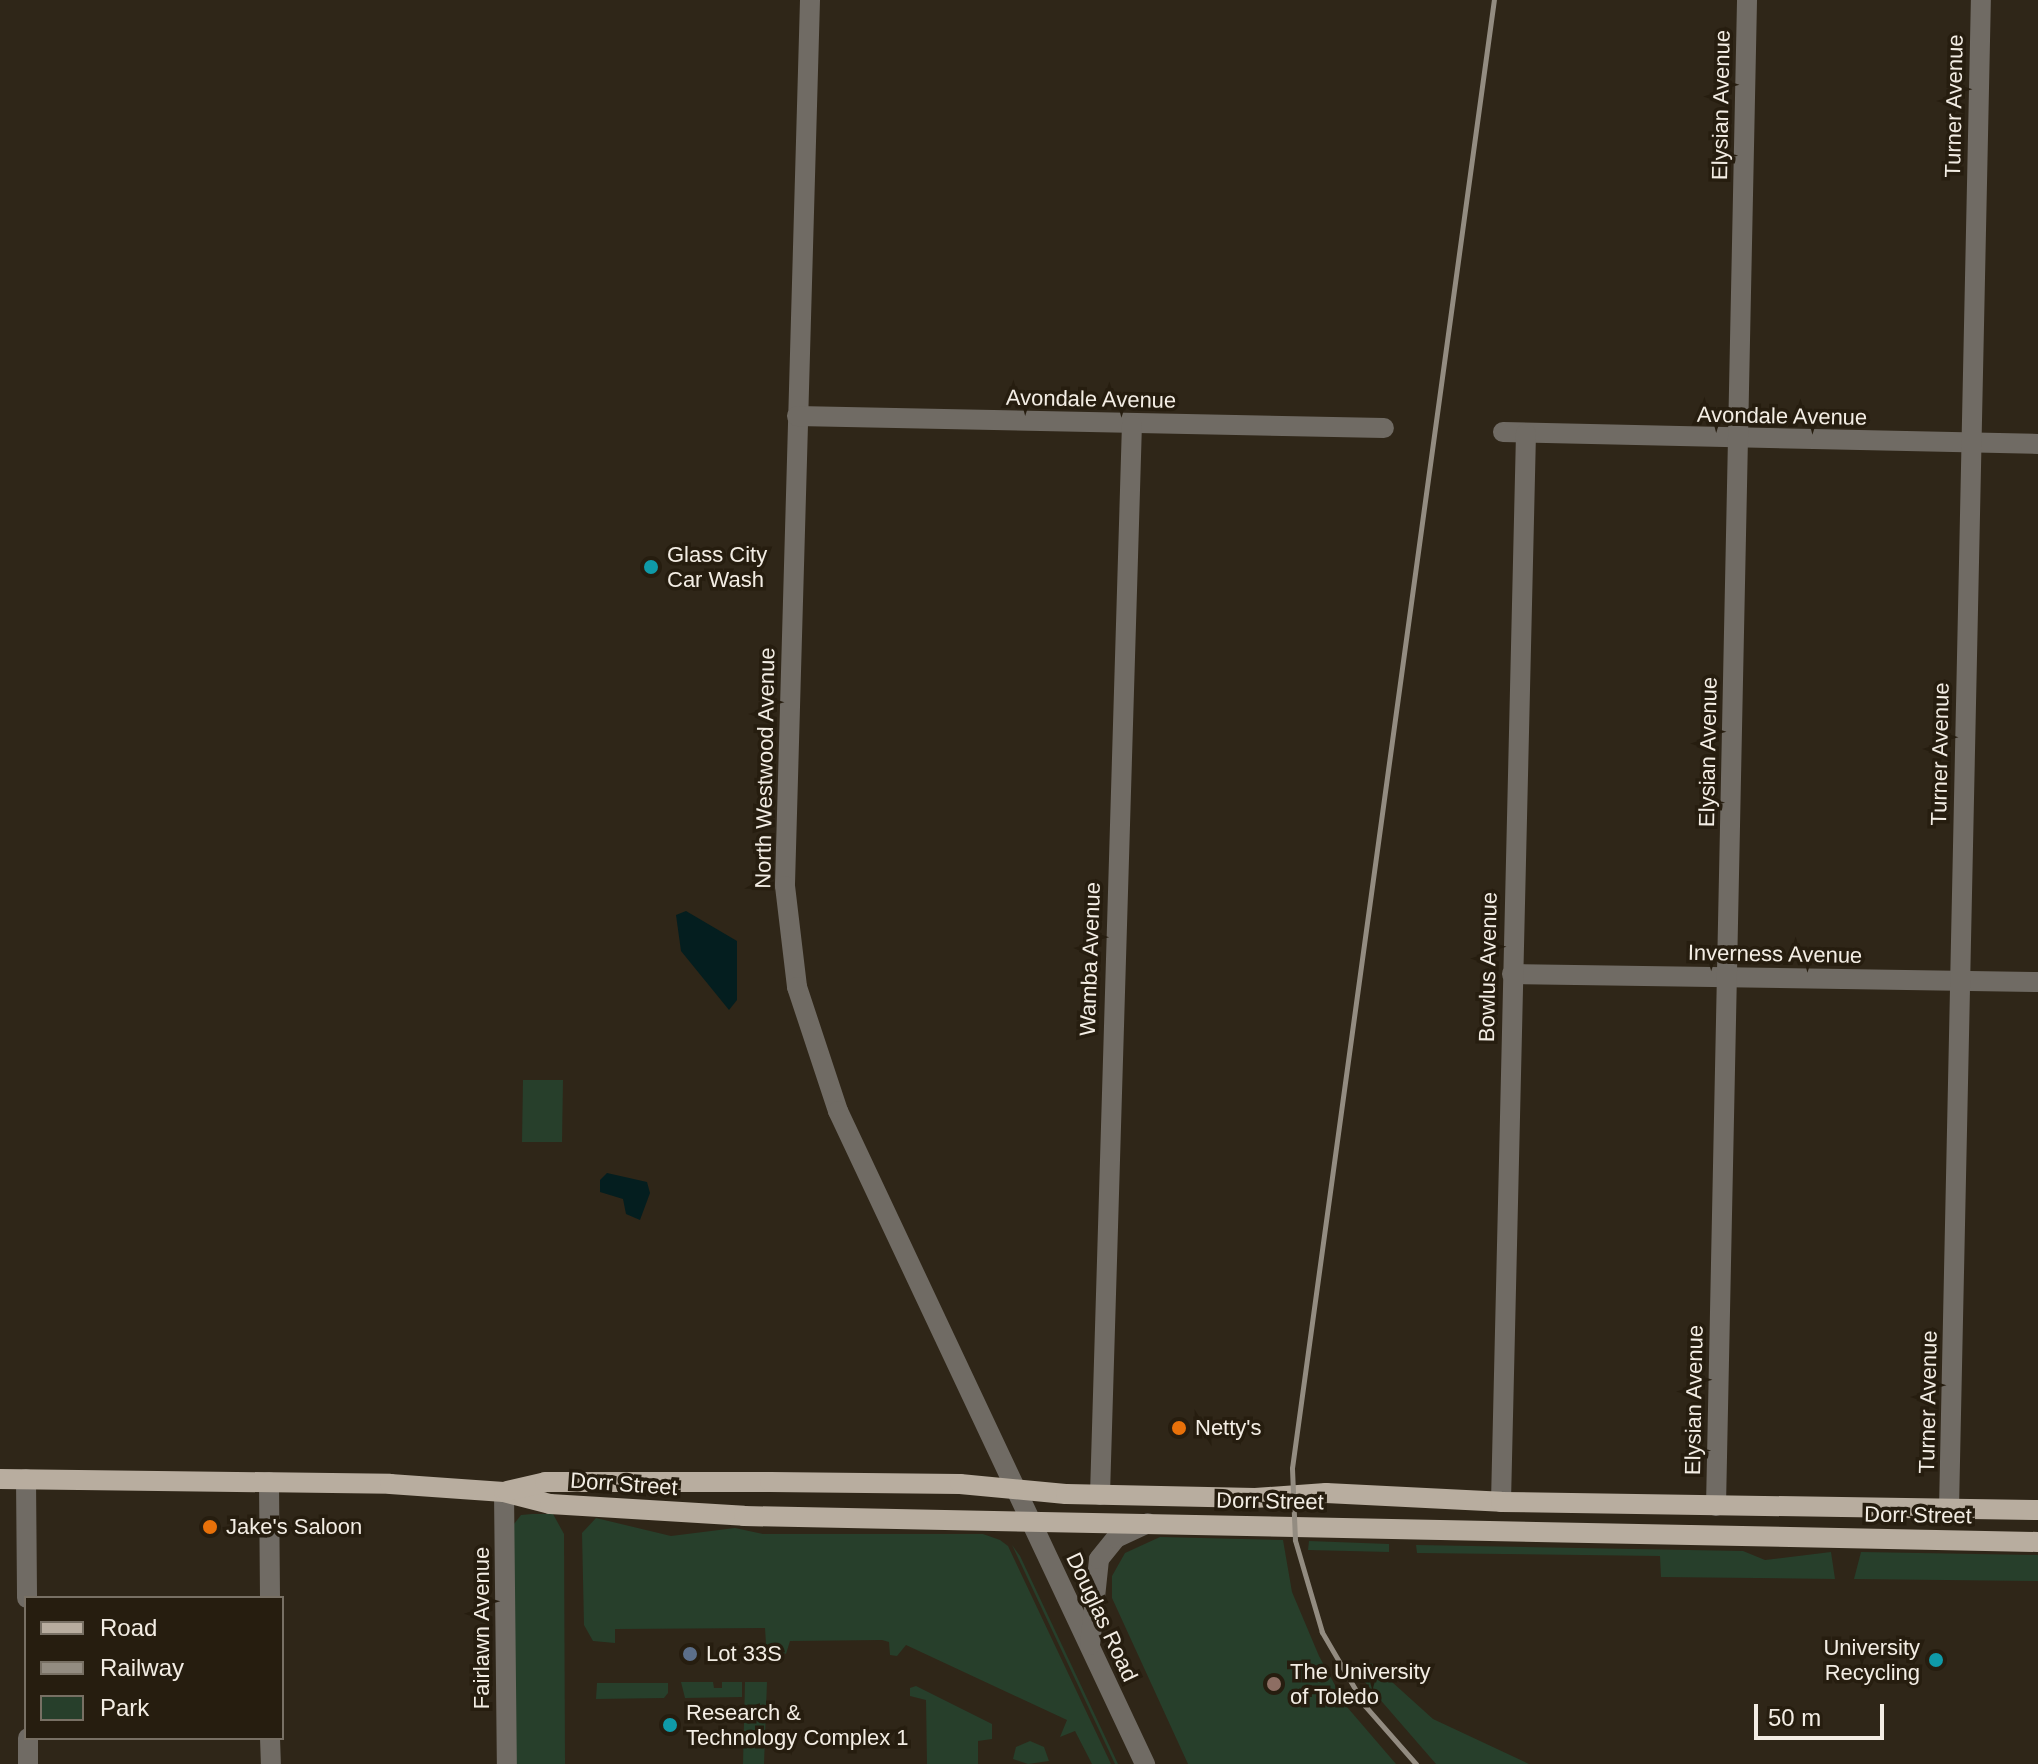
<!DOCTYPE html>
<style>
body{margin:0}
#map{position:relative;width:2038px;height:1764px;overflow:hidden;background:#2f2618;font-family:Helvetica,sans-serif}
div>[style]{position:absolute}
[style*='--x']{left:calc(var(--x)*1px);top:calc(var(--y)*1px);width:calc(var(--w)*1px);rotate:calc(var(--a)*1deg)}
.green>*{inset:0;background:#273f2b}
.water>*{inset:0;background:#041e1f}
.minor>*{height:20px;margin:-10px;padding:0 10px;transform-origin:10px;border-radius:10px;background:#706b64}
.major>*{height:20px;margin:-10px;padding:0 10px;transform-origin:10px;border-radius:10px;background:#b8ad9f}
.rail>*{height:5px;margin:-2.5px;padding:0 2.5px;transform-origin:2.5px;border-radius:2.5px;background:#938c81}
.dots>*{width:22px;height:22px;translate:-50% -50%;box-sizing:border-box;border:4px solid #261d0f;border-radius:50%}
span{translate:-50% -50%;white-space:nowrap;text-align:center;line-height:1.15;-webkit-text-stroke:7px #261d0f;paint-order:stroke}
.street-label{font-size:22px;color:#f3ede4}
.poi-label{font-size:22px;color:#f3ede4}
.left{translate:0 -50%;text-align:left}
.right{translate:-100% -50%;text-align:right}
.legend{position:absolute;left:24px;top:1596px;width:260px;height:144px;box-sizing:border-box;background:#261d0f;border:2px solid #787064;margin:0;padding:10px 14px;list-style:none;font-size:24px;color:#f3ede4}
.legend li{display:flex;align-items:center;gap:16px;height:40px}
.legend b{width:40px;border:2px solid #787064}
.scale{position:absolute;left:1754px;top:1704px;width:130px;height:36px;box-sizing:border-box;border:4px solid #f3ede4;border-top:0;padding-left:10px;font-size:24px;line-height:28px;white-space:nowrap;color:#f3ede4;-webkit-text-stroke:6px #261d0f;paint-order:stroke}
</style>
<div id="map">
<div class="green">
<div style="clip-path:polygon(523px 1080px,563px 1080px,562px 1142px,522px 1142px)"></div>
<div style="clip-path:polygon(532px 1514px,553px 1514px,564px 1534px,565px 1764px,512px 1764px,514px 1524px,521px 1515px)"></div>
<div style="clip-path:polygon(596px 1518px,671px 1536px,735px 1528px,763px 1534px,983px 1534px,1000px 1540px,1008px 1546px,1111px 1764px,1092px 1764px,1075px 1731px,1060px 1737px,1067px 1720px,906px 1645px,897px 1656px,890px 1655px,889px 1642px,882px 1640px,790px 1641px,786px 1654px,766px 1644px,765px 1628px,615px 1629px,615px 1643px,593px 1641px,584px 1625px,582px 1533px)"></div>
<div style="clip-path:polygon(1160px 1537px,1283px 1540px,1292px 1592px,1319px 1656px,1347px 1707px,1396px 1764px,1188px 1764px,1112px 1598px,1112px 1576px,1125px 1553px)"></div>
<div style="clip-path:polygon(1309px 1541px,1389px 1544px,1389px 1552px,1308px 1550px)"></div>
<div style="clip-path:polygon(1012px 1545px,1020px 1556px,1118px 1764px,1115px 1764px)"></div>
<div style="clip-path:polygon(1416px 1545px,1743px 1551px,1765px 1560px,1831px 1552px,1835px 1579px,1661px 1577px,1660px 1556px,1417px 1553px)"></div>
<div style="clip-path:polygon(1861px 1552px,2038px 1555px,2038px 1581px,1854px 1579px)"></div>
<div style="clip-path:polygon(1371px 1663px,1433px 1719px,1529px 1764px,1436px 1764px,1364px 1681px,1358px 1666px)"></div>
<div style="clip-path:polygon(681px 1682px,713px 1682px,714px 1688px,722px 1688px,722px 1682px,742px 1682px,742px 1697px,685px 1698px)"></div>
<div style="clip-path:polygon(745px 1682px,767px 1682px,764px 1764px,743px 1764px)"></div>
<div style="clip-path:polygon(597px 1683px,668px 1683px,668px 1693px,664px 1698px,596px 1699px)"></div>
<div style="clip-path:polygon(916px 1686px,992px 1724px,992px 1739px,978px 1741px,978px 1764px,927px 1764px,926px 1700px,910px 1696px,910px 1688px)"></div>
<div style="clip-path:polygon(1030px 1741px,1044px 1747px,1049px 1761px,1028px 1764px,1013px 1759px,1016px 1747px)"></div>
</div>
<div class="water">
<div style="clip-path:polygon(686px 911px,737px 941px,737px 1000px,729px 1010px,681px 951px,676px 915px)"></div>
<div style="clip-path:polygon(607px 1173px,647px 1182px,650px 1193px,640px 1220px,626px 1214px,623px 1199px,600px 1192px,600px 1180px)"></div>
</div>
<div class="minor">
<div style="--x:810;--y:0;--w:886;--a:91.62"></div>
<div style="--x:785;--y:886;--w:102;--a:83.2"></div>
<div style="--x:797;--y:987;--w:131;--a:71.7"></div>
<div style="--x:838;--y:1111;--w:722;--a:64.82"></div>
<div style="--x:797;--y:416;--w:587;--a:1.17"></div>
<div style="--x:1503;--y:432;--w:535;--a:1.28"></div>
<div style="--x:1512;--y:974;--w:526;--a:0.87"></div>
<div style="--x:26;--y:1479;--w:119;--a:89.5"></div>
<div style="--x:269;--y:1482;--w:116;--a:89.5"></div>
<div style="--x:504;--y:1492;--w:272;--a:89.4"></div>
<div style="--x:1100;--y:1495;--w:1070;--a:-88.29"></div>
<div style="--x:1501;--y:1502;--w:1069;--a:-88.66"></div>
<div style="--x:1716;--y:1506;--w:1506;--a:-88.82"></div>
<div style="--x:1949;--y:1509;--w:1509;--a:-88.79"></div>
<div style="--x:1090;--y:1645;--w:86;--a:-84"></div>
<div style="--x:1099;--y:1559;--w:27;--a:-51"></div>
<div style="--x:1116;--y:1538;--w:35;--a:-25"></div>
<div style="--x:28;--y:1738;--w:26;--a:90"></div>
<div style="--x:270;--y:1738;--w:26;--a:88"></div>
</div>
<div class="major">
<div style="--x:0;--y:1479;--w:390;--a:0.7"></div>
<div style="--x:390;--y:1484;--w:114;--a:4"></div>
<div style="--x:504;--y:1492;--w:48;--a:14.6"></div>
<div style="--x:550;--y:1504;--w:194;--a:3.5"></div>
<div style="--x:744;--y:1516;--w:1294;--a:1.15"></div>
<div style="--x:507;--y:1491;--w:39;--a:-13"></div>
<div style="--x:545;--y:1482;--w:225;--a:0"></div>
<div style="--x:770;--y:1482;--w:190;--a:0.6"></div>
<div style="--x:960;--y:1484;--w:106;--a:5.4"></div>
<div style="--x:1066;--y:1494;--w:189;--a:1.2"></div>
<div style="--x:1255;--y:1498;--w:71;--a:-4"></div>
<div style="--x:1326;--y:1493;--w:175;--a:2.9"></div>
<div style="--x:1501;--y:1502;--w:537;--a:0.85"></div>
</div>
<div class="rail">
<div style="--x:1416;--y:1764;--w:77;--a:-131.3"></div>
<div style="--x:1365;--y:1706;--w:86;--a:-120.2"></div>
<div style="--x:1322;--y:1632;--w:96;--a:-106.4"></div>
<div style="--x:1295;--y:1540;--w:72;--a:-92.4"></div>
<div style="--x:1292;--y:1468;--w:1482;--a:-82.17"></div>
</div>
<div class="dots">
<div style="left:651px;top:567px;background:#0f9aa8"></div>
<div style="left:1179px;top:1428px;background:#e8710a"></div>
<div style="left:210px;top:1527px;background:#e8710a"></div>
<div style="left:690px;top:1654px;background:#5c6f8a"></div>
<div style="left:1936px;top:1660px;background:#0f9aa8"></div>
<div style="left:1274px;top:1684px;background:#8d6e63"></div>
<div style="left:670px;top:1725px;background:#0f9aa8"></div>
</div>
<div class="street-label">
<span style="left:1721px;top:105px;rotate:-89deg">Elysian Avenue</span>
<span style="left:1954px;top:106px;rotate:-89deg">Turner Avenue</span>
<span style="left:1091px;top:399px;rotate:1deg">Avondale Avenue</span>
<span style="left:1782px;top:416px;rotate:1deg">Avondale Avenue</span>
<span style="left:1708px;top:752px;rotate:-89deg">Elysian Avenue</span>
<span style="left:1940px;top:754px;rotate:-89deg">Turner Avenue</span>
<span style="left:765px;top:768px;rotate:-89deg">North Westwood Avenue</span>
<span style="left:1775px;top:954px;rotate:1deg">Inverness Avenue</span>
<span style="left:1090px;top:959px;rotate:-88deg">Wamba Avenue</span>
<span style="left:1488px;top:967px;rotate:-89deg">Bowlus Avenue</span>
<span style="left:1694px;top:1400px;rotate:-89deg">Elysian Avenue</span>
<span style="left:1928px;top:1402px;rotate:-89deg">Turner Avenue</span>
<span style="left:624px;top:1484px;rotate:4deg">Dorr Street</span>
<span style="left:1270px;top:1501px;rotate:1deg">Dorr Street</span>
<span style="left:1918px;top:1515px;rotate:1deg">Dorr Street</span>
<span style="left:1102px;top:1617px;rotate:65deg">Douglas Road</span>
<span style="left:482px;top:1628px;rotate:-90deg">Fairlawn Avenue</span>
</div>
<div class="poi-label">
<span class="left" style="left:667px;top:567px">Glass City<br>Car Wash</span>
<span class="left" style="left:1195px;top:1428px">Netty's</span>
<span class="left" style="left:226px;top:1527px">Jake's Saloon</span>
<span class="right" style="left:1920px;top:1660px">University<br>Recycling</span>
<span class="left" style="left:706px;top:1654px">Lot 33S</span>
<span class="left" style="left:1290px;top:1684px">The University<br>of Toledo</span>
<span class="left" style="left:686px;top:1725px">Research &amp;<br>Technology Complex 1</span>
</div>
<ul class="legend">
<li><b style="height:10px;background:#b8ad9f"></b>Road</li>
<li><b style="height:10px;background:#938c81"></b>Railway</li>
<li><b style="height:22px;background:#273f2b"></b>Park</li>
</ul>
<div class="scale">50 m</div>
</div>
